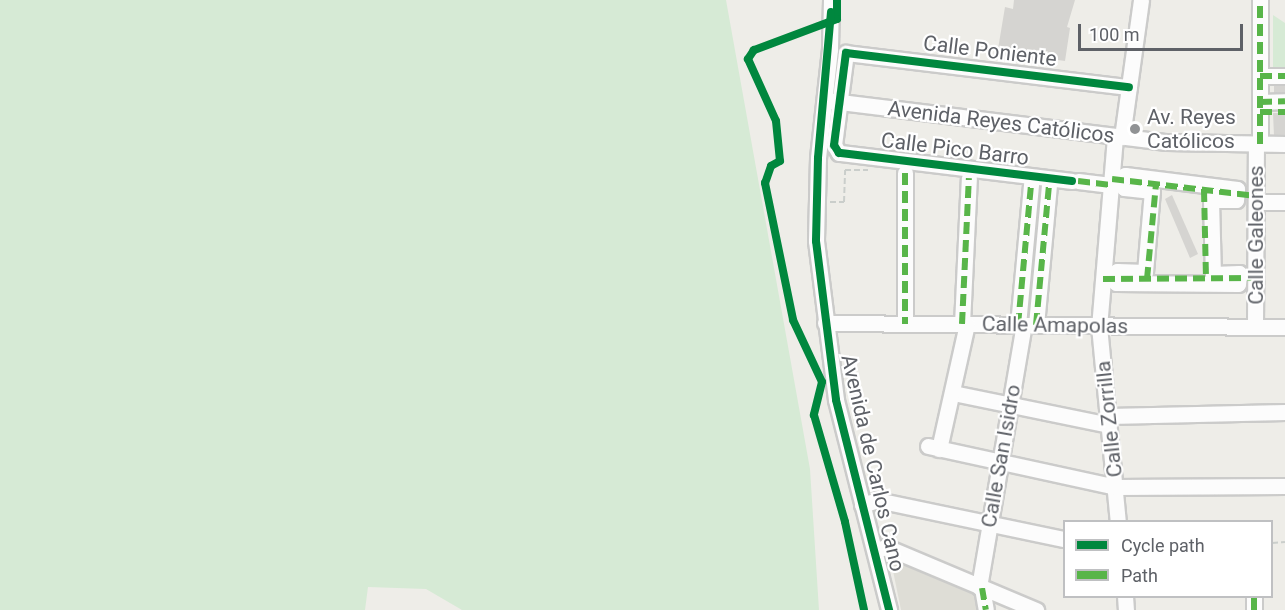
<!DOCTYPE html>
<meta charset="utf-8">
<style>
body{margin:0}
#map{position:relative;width:1285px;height:610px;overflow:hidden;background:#eeede8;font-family:Roboto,sans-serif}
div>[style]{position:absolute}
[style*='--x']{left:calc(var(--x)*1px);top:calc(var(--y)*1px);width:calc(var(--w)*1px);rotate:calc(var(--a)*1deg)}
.education>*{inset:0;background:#deddd6}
.green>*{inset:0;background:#d6ead5}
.building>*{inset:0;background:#d5d4d1}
.path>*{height:2px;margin-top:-1px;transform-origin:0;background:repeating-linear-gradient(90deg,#cacecb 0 6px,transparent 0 9px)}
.roads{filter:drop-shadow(2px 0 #cbcbca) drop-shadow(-2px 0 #cbcbca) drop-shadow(0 2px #cbcbca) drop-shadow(0 -2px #cbcbca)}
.minor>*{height:15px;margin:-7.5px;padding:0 7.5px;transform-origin:7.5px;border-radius:7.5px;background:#fcfcfc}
.quiet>*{height:6px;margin-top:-3px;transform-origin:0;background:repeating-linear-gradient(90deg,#58b549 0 12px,transparent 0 18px)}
.cycleway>*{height:8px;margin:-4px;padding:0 4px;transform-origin:4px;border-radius:4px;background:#00873e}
.dots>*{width:16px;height:16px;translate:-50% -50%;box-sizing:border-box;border:3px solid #fff;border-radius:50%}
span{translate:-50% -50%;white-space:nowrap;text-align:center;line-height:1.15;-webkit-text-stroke:4.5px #fff;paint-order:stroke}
.street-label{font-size:21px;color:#5e6167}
.poi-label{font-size:21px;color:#5e6167}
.left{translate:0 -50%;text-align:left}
.legend{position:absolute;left:1063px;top:520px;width:210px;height:78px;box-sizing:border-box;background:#fff;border:2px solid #bfc0c2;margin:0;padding:8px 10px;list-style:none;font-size:18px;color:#5e6167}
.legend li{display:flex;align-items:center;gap:12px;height:30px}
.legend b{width:30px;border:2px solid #bfc0c2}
.scale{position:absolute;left:1078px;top:24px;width:165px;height:27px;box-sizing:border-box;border:3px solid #5e6167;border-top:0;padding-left:8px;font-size:18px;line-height:21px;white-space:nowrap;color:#5e6167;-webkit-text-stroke:4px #fff;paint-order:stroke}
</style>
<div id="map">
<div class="education">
<div style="clip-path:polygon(890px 556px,978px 590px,981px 610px,901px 610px)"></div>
</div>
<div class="green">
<div style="clip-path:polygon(0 0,726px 0,810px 469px,819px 610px,462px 610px,426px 589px,368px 587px,365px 610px,0 610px)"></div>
<div style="clip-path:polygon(1273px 15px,1285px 23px,1285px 70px,1273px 70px)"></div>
</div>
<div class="building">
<div style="clip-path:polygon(1014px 0,1075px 0,1067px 27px,1070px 28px,1065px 61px,1058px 60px,1057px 65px,1005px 56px,1006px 50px,998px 49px,1005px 7px,1013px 9px)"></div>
<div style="clip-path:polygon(1274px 77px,1285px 77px,1285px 100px,1274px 100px)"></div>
<div style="clip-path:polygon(1273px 113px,1285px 113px,1285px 136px,1274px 136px)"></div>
<div style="clip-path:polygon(1172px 195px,1198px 254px,1190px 258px,1165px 199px)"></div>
</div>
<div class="path">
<div style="--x:830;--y:202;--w:14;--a:0"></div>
<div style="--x:844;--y:202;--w:32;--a:-88"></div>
<div style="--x:845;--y:170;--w:23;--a:0"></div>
<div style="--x:1272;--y:543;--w:13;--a:-4"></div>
</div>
<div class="roads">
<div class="minor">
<div style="--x:831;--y:0;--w:49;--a:91.2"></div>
<div style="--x:830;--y:49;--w:110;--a:96.3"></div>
<div style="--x:818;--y:158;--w:83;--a:91.4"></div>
<div style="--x:816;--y:241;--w:160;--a:82.8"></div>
<div style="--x:836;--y:400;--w:217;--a:75.8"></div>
<div style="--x:1260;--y:76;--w:25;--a:0"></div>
<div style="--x:832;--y:101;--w:337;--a:7"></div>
<div style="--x:1167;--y:142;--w:118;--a:1"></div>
<div style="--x:1260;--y:102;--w:25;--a:-2"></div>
<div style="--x:1115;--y:137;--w:190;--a:94.8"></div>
<div style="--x:1099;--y:326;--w:197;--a:84.5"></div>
<div style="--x:1122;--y:137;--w:138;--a:-82.1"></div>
<div style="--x:1260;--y:144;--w:144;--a:-90"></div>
<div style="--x:905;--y:173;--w:151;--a:90"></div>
<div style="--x:1125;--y:175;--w:113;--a:7.1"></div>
<div style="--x:1237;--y:189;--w:11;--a:95"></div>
<div style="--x:1236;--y:200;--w:25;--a:180"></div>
<div style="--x:1211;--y:200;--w:74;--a:88.5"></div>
<div style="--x:1213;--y:274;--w:26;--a:-2"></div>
<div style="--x:1239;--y:273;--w:11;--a:95"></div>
<div style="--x:1238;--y:284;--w:122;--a:-179.5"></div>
<div style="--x:1116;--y:283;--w:12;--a:-85"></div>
<div style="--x:1117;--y:271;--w:28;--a:2"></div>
<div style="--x:1145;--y:272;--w:81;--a:-85.1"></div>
<div style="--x:1152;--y:191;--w:28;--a:-174"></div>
<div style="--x:1124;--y:188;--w:13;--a:-86"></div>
<div style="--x:1072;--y:181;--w:235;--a:-173.1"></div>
<div style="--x:839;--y:153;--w:9;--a:-122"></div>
<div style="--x:834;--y:145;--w:93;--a:-82.6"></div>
<div style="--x:846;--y:53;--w:285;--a:6.9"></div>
<div style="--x:1078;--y:181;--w:33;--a:7"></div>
<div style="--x:1256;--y:202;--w:29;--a:0"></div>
<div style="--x:825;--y:323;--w:460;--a:0.5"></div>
<div style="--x:962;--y:324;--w:146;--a:-87.3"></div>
<div style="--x:1018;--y:325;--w:142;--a:-84.7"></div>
<div style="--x:1036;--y:325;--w:141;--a:-84.7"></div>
<div style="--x:1255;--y:327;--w:183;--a:-89.7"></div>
<div style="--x:953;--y:393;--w:159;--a:11.6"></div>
<div style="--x:1109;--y:416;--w:176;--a:-1.3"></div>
<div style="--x:928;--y:446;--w:192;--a:12.3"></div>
<div style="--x:1116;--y:487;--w:169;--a:-0.3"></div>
<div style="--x:939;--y:449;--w:128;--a:-77.4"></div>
<div style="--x:862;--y:505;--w:16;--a:-18"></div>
<div style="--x:877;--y:500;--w:191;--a:11.8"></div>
<div style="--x:875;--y:550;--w:11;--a:-15"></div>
<div style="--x:886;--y:547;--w:163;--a:22.8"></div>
<div style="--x:979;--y:587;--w:266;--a:-80.3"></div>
<div style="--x:982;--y:588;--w:22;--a:80"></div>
<div style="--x:1125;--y:596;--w:14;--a:86"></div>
<div style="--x:1254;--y:610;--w:14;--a:-90"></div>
</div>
</div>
<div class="quiet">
<div style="--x:1260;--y:76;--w:25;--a:0"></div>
<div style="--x:1260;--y:102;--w:25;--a:-2"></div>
<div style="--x:1260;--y:112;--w:25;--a:0"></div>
<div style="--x:1260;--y:144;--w:144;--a:-90"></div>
<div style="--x:905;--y:173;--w:151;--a:90"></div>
<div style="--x:1112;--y:179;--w:145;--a:6.7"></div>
<div style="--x:1078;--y:181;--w:33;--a:7"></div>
<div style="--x:1204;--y:190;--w:89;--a:88.7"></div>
<div style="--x:1103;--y:279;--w:152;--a:-0.4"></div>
<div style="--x:1147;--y:279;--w:95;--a:-84.6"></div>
<div style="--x:962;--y:324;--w:146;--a:-87.3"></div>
<div style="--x:1018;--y:325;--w:142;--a:-84.7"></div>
<div style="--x:1036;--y:325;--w:141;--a:-84.7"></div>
<div style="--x:982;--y:588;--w:22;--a:80"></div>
<div style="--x:1254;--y:610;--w:14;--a:-90"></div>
</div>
<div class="cycleway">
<div style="--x:837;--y:0;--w:19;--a:90"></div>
<div style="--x:837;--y:19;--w:89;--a:159.5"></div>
<div style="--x:754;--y:50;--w:11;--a:124"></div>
<div style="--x:748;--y:59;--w:68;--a:65.7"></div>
<div style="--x:776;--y:121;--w:40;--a:84.3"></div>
<div style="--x:780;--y:161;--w:10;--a:151"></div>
<div style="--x:771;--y:166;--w:18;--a:109"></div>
<div style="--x:765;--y:183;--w:140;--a:78.4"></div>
<div style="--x:793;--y:320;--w:68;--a:64.9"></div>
<div style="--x:822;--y:382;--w:34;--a:104"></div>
<div style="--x:814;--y:415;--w:111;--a:73.8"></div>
<div style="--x:845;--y:522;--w:90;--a:77.8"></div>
<div style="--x:831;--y:12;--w:147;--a:95.1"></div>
<div style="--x:818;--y:158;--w:83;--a:91.4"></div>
<div style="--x:816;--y:241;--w:160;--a:82.8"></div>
<div style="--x:836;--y:400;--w:217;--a:75.8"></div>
<div style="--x:1072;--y:181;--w:235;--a:-173.1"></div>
<div style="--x:839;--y:153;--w:9;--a:-122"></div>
<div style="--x:834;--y:145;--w:93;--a:-82.6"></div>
<div style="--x:846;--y:53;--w:285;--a:6.9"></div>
</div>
<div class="dots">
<div style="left:1135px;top:129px;background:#909294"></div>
</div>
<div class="street-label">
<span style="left:990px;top:51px;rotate:7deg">Calle Poniente</span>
<span style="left:1001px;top:122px;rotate:7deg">Avenida Reyes Católicos</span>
<span style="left:955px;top:149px;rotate:7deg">Calle Pico Barro</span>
<span style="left:1256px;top:235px;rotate:-90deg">Calle Galeones</span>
<span style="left:1055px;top:325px;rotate:1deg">Calle Amapolas</span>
<span style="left:1109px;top:419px;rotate:-96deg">Calle Zorrilla</span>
<span style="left:1001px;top:456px;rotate:-80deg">Calle San Isidro</span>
<span style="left:873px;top:463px;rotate:77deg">Avenida de Carlos Cano</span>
</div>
<div class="poi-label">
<span class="left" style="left:1147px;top:129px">Av. Reyes<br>Católicos</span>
</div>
<ul class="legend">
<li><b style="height:8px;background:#00873e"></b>Cycle path</li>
<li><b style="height:8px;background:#58b549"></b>Path</li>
</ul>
<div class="scale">100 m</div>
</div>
